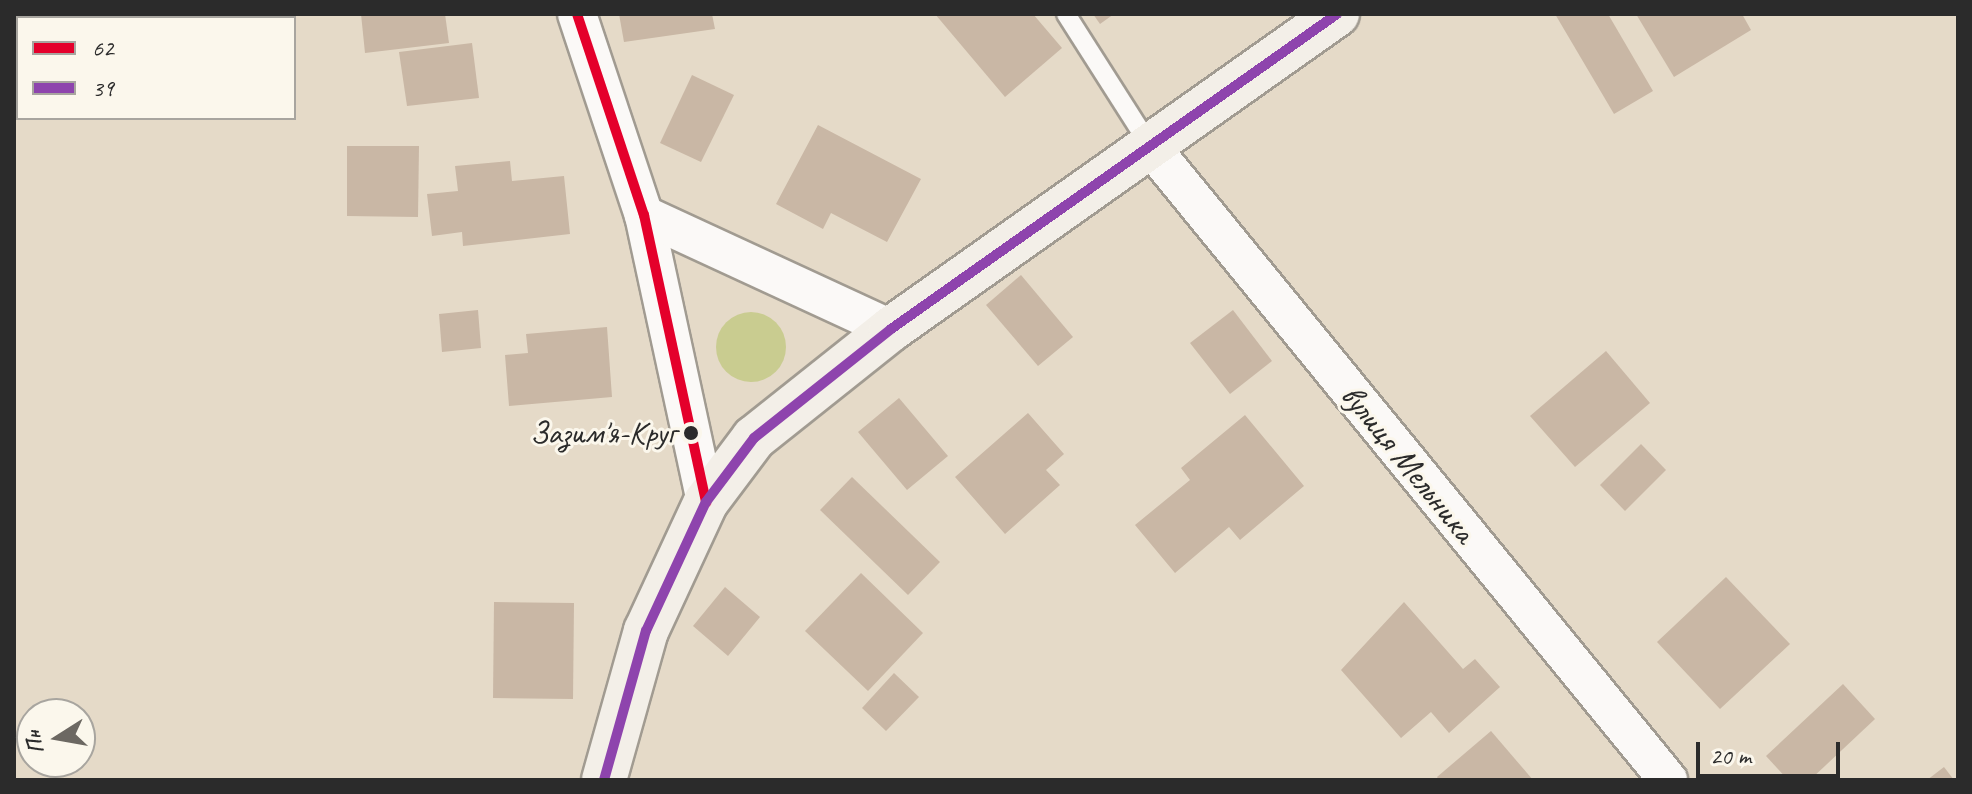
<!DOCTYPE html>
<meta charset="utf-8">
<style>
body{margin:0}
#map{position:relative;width:1972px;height:794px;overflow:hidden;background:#e5dac8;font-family:Caveat,sans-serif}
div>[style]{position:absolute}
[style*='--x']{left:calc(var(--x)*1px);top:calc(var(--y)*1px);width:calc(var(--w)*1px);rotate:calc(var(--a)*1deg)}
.green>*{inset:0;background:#c9cc90}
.round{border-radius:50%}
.building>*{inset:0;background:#c9b7a5}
.roads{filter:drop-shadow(2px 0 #a19b91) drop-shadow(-2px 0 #a19b91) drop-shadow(0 2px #a19b91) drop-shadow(0 -2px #a19b91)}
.lane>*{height:18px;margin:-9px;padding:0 9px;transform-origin:9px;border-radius:9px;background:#fbf9f7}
.street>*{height:38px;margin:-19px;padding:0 19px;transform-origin:19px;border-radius:19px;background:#fbf9f7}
.secondary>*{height:44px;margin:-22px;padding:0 22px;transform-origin:22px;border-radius:22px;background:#f3efe8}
.bus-1>*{height:10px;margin:-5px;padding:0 5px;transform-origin:5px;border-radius:5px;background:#e4002b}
.bus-2>*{height:10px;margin:-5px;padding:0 5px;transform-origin:5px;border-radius:5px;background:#8e44ad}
.dots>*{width:22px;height:22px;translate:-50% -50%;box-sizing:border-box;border:4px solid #fbf7ec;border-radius:50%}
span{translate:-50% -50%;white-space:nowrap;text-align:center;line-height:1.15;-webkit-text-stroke:6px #fbf7ec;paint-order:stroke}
.bus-label{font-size:32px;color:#2b2b2b}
.right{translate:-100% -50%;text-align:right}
.street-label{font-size:34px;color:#2b2b2b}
.frame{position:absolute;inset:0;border:16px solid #2b2b2b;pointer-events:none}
.legend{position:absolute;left:16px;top:16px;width:280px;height:104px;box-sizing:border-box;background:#fbf7ec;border:2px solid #a8a59f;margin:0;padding:10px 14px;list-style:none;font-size:24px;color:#2b2b2b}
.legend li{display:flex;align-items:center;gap:16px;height:40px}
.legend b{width:40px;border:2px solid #a8a59f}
.north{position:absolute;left:16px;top:698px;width:80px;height:80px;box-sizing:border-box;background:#fbf7ec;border:2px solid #a8a59f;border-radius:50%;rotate:259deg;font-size:22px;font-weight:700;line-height:32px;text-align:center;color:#2b2b2b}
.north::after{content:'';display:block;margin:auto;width:28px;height:36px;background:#6c6862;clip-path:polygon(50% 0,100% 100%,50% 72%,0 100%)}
.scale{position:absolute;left:1696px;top:742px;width:144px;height:36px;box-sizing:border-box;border:4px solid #2b2b2b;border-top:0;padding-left:10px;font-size:24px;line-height:28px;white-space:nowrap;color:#2b2b2b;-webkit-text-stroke:6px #fbf7ec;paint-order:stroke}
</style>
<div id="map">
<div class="green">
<div class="round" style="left:716px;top:312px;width:70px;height:70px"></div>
</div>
<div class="building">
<div style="clip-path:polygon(361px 14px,445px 14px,449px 43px,365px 53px)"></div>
<div style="clip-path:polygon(619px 14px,712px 14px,715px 29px,624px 42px)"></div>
<div style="clip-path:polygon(935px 14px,1033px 14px,1062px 48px,1005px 97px)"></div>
<div style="clip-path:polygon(1093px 14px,1114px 14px,1100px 24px)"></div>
<div style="clip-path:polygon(1555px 14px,1608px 14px,1653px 91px,1614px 114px)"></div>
<div style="clip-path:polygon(1636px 14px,1742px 14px,1751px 30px,1674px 77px)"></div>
<div style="clip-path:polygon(472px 43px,479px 98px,407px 106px,399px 52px)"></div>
<div style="clip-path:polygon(692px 75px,734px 95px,701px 162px,660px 143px)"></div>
<div style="clip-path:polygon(818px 125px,921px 179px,887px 242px,831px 213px,823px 229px,776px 204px)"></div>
<div style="clip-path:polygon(347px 146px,419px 146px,418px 217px,347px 216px)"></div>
<div style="clip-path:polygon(510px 161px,512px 181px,564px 176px,570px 234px,463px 246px,462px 232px,432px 236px,427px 194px,458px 191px,455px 166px)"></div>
<div style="clip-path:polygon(1021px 275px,1073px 337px,1038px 366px,986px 305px)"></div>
<div style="clip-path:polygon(478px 310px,481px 348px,442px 352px,439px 314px)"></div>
<div style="clip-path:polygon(1233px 310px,1272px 361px,1230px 394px,1190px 343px)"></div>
<div style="clip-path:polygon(607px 327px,612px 397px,509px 406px,505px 355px,528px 353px,526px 334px)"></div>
<div style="clip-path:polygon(1606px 351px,1650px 403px,1575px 467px,1530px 416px)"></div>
<div style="clip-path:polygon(899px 398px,948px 456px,907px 490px,858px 432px)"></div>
<div style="clip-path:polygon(1028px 413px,1064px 454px,1046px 470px,1060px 485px,1005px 534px,955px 477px)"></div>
<div style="clip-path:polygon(1245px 415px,1304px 486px,1240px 540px,1229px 527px,1175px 573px,1135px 525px,1190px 480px,1181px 468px)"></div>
<div style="clip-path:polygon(1641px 444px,1666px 470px,1625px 511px,1600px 485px)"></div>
<div style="clip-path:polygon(852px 477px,940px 562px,908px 595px,820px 510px)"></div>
<div style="clip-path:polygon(861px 573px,923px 633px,868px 691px,805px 631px)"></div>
<div style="clip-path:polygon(1726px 577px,1790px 644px,1720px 709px,1657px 642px)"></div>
<div style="clip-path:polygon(725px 587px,760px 617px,728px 656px,693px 626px)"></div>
<div style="clip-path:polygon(494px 602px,574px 603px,573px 699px,493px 698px)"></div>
<div style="clip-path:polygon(1404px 602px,1463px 669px,1475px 659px,1500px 687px,1449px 733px,1431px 712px,1401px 738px,1341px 670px)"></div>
<div style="clip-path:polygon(894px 673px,919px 697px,886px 731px,862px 708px)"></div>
<div style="clip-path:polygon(1843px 684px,1875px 719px,1810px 780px,1788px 780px,1766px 756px)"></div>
<div style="clip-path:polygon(1491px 731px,1533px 780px,1439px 780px,1437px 777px)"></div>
<div style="clip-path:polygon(1944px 767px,1954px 780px,1927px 780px)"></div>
</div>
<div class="roads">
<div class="lane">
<div style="--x:1066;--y:14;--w:156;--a:57.5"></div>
</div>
<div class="street">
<div style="--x:577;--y:14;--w:212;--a:71.6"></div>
<div style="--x:644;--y:215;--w:294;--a:77.8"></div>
<div style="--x:1150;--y:146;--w:819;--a:50.75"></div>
<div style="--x:644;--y:215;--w:272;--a:24.8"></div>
</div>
<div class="secondary">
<div style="--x:604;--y:780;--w:155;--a:-74.3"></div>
<div style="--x:646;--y:631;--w:142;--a:-65.1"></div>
<div style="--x:706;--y:502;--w:80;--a:-53.1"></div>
<div style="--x:754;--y:438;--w:175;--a:-38.5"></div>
<div style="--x:891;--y:329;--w:546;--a:-35.23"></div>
</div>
</div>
<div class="bus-1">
<div style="--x:577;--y:14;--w:212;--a:71.6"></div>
<div style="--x:644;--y:215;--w:294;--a:77.8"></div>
</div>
<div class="bus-2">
<div style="--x:604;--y:780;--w:155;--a:-74.3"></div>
<div style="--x:646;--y:631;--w:142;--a:-65.1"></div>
<div style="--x:706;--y:502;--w:80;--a:-53.1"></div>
<div style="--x:754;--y:438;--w:175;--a:-38.5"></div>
<div style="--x:891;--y:329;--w:546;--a:-35.23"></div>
</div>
<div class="dots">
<div style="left:691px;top:433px;background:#2b2b2b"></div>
</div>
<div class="bus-label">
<span class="right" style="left:676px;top:433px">Зазим'я-Круг</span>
</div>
<div class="street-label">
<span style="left:1409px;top:463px;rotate:51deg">вулиця Мельника</span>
</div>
<div class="frame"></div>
<ul class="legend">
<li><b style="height:10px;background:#e4002b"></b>62</li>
<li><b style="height:10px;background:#8e44ad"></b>39</li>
</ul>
<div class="north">Пн</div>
<div class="scale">20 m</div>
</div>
